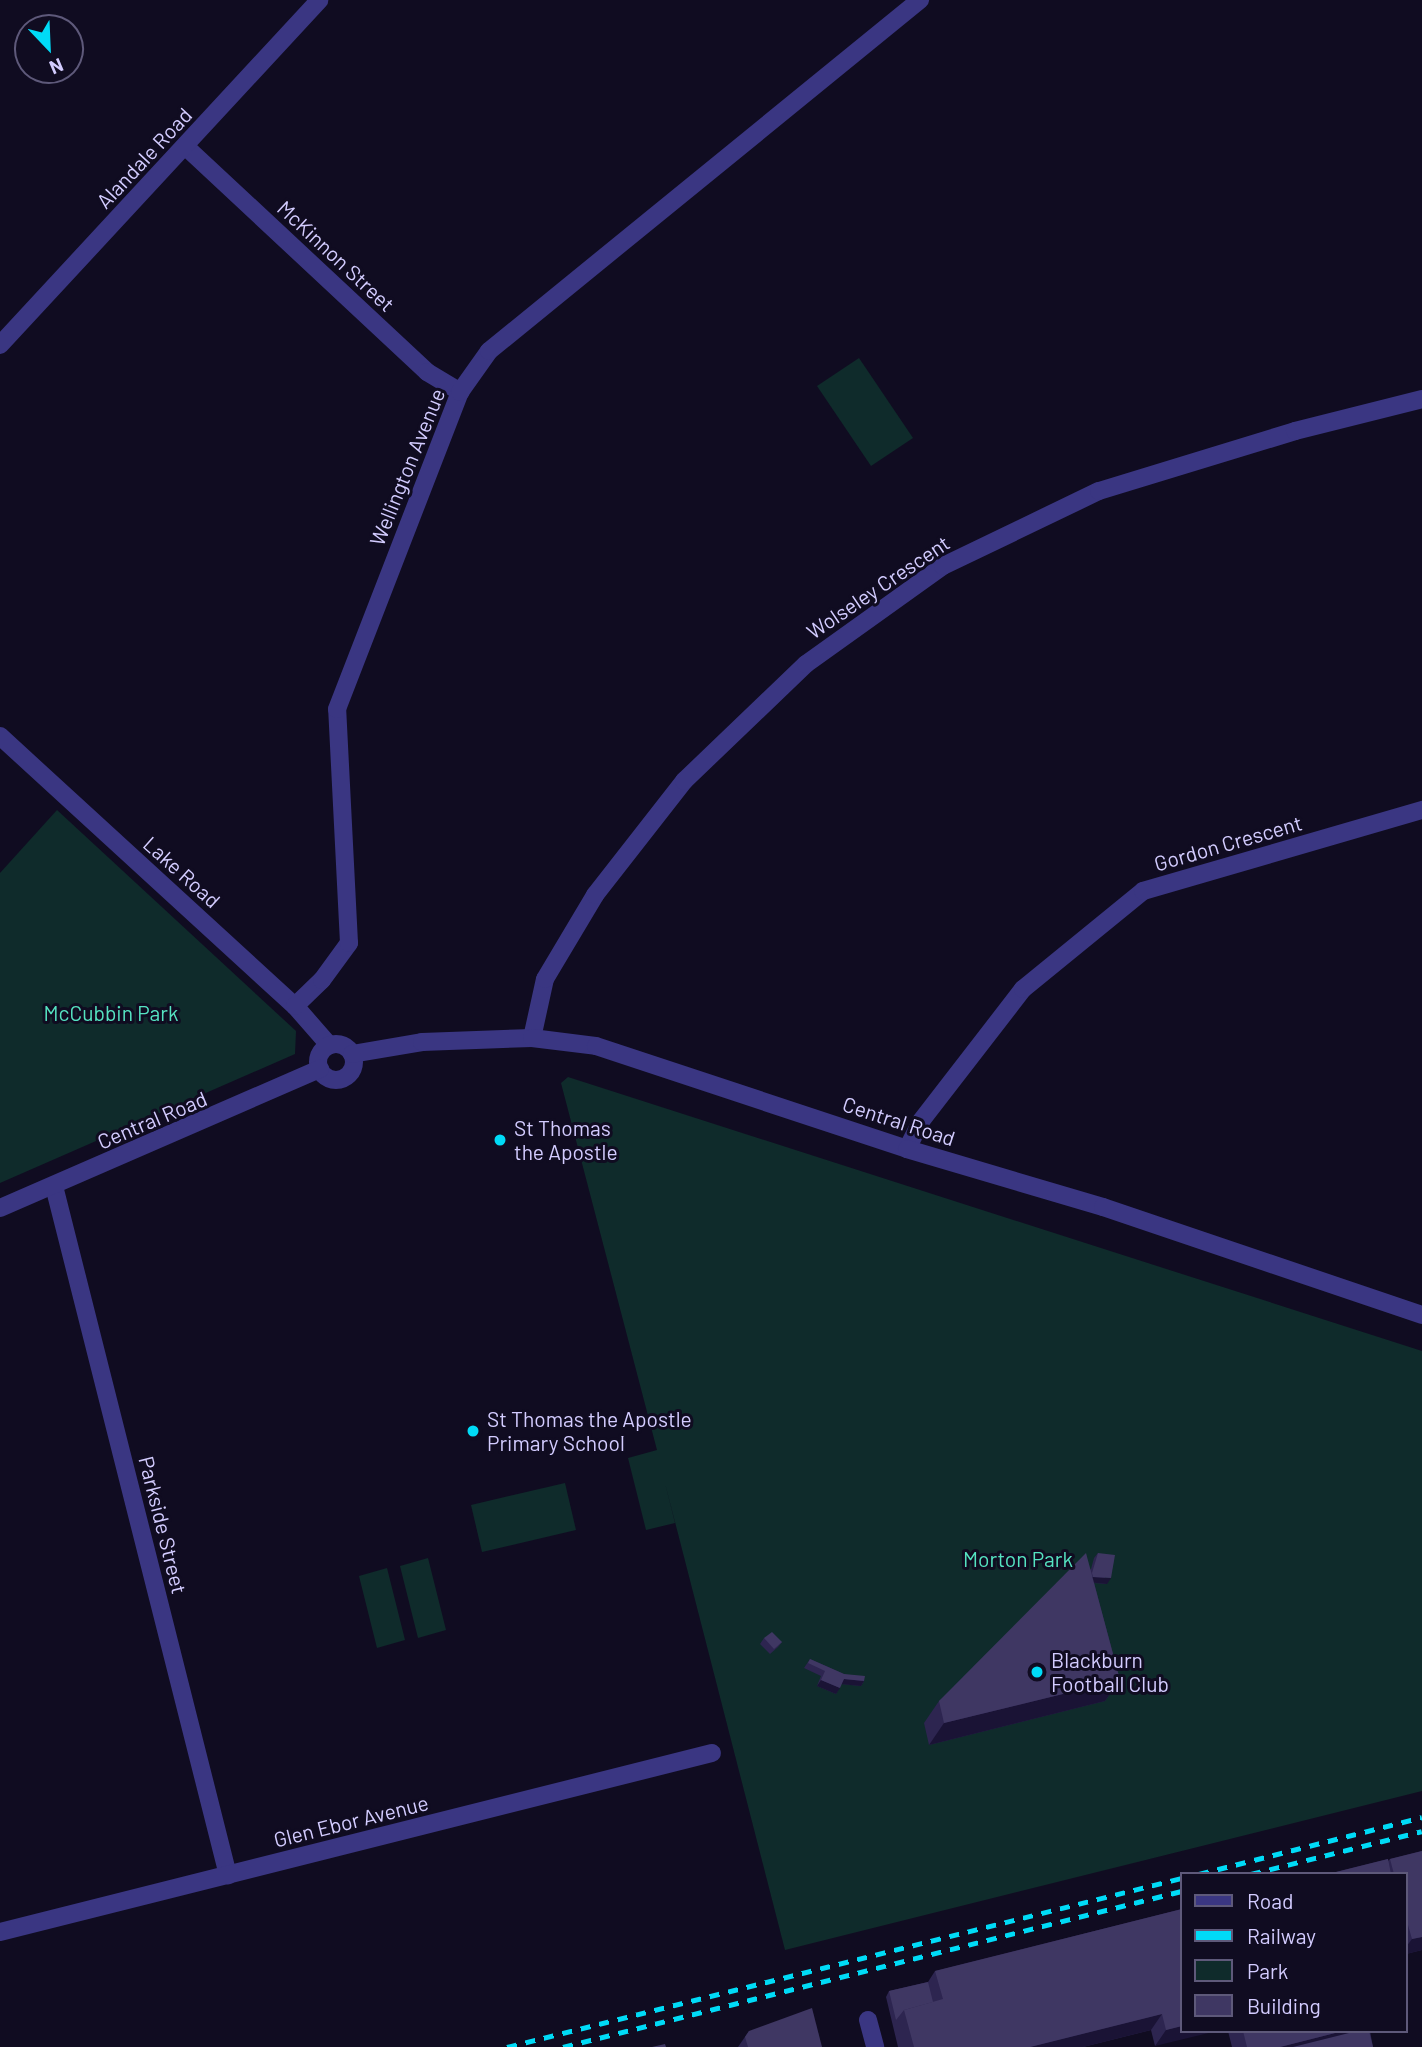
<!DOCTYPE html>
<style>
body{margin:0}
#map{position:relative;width:1422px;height:2047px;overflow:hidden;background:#100c21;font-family:Barlow,sans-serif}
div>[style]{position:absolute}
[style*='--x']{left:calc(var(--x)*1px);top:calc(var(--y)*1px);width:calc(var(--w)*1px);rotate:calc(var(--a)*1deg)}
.green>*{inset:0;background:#0f2b2b}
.minor>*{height:18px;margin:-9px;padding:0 9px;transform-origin:9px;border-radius:9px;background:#3a3682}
.tertiary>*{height:18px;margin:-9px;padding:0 9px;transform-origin:9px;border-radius:9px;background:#3a3682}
.tertiary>.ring{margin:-9px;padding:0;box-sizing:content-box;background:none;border:18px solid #3a3682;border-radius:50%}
.rail>*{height:5px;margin-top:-2.5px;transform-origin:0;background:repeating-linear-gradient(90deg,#00dbf7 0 10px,transparent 0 19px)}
.wall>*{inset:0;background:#2d2550}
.shaded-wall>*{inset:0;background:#1a1335}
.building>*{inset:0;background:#3f3763}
.dots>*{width:19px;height:19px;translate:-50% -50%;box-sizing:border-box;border:4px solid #100c21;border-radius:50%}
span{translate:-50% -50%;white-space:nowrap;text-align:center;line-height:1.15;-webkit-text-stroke:6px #100c21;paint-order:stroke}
.street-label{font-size:21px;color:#d3ccff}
.park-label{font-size:21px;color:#55e3c1}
.poi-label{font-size:21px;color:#d3ccff}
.left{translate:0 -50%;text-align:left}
.legend{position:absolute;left:1180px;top:1872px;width:228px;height:161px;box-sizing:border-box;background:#100c21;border:2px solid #5e597a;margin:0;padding:9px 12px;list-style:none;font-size:21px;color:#d3ccff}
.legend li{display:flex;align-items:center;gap:14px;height:35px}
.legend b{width:35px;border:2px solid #5e597a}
.north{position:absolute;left:14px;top:14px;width:70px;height:70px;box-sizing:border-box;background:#100c21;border:2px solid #5e597a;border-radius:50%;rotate:157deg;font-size:19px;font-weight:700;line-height:28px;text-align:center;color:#d3ccff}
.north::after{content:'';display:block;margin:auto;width:24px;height:32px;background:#00dbf7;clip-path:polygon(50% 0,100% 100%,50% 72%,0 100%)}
</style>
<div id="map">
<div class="green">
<div style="clip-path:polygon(859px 358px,913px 438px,871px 466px,817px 386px)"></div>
<div style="clip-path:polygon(57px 810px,296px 1031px,295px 1054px,0 1183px,0 873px)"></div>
<div style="clip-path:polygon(568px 1077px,1422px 1351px,1422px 1791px,785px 1950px,665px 1483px,675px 1523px,646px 1530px,628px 1458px,657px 1450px,561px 1083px)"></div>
<div style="clip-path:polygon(565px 1483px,576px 1530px,482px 1552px,471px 1505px)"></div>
<div style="clip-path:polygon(428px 1558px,446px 1630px,418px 1638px,400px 1566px)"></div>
<div style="clip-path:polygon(387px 1568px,405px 1640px,377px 1648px,359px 1576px)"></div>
</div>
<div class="minor">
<div style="--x:186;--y:147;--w:330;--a:43"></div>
<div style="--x:427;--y:372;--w:39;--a:31"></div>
<div style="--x:0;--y:345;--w:470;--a:-47.2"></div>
<div style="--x:0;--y:736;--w:400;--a:42.5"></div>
<div style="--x:295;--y:1006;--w:52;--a:48.9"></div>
<div style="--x:295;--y:1006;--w:37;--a:-44"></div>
<div style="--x:322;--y:980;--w:46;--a:-53.9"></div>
<div style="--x:349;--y:943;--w:234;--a:-92.9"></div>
<div style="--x:337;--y:709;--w:340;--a:-68.8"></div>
<div style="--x:460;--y:392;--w:50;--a:-54.7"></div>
<div style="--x:489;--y:351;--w:556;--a:-39.16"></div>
<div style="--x:532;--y:1038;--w:60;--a:-77.6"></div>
<div style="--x:545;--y:979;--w:98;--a:-59.2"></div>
<div style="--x:595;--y:895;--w:145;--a:-52"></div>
<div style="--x:684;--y:781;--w:169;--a:-43.8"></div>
<div style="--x:806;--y:664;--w:168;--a:-35.6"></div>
<div style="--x:943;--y:566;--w:173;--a:-25.7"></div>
<div style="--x:1099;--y:491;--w:205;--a:-17"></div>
<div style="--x:1295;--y:431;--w:131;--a:-14.1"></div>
<div style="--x:907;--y:1149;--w:31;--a:-63"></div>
<div style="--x:921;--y:1121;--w:167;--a:-52.3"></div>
<div style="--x:1023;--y:989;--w:155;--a:-39.2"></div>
<div style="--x:1143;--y:891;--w:291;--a:-16.2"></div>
<div style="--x:54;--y:1186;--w:711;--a:75.83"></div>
<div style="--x:0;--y:1932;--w:734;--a:-14.11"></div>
<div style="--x:868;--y:2020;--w:28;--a:75"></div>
</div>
<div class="tertiary">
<div class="ring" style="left:318px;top:1044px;width:18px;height:18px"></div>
<div style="--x:352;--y:1054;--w:71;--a:-9.7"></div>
<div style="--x:422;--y:1042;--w:110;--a:-2.1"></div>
<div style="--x:532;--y:1038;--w:64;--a:7.1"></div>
<div style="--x:596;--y:1046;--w:328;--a:18.3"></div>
<div style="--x:907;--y:1149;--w:204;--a:16.5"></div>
<div style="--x:1103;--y:1207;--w:337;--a:18.7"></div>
<div style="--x:0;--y:1208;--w:349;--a:-23.5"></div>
</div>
<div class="rail">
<div style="--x:1199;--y:1874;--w:230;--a:-14.3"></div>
<div style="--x:1251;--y:1874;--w:176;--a:-14.1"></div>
<div style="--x:507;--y:2047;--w:696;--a:-14.06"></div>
<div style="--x:563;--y:2047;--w:638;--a:-14.15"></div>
</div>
<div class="wall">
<div style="clip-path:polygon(1098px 1553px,1107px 1584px,1094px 1583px,1120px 1680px,1105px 1701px,929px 1745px,924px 1723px,939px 1701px,1091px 1569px,1094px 1558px)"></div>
<div style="clip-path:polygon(764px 1638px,782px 1642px,778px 1647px,770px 1654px,760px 1644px)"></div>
<div style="clip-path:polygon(810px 1659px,844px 1674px,864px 1681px,861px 1686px,841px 1684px,836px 1694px,817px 1686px,821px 1676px,804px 1668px)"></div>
<div style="clip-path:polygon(1422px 1851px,1422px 1950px,1406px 1954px,1406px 1874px,1328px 1874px,1388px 1859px,1388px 1861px,1390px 1859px)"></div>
<div style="clip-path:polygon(1182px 1909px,1182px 2031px,1155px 2046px,1151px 2030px,1083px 2047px,898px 2047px,886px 1997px,889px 1991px,928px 1982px,935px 1971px)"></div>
<div style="clip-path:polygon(749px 2031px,822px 2047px,738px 2047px)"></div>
<div style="clip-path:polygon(1228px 2031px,1370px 2031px,1373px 2047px,1232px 2047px)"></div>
</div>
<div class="shaded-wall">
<div style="clip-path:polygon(1091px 1577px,1111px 1578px,1107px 1584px,1087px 1582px)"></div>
<div style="clip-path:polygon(844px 1679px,864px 1681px,861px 1686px,840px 1684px)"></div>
<div style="clip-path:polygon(821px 1680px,840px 1688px,836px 1694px,817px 1686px)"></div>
<div style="clip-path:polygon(1120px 1680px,1105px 1701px,929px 1745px,944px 1723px)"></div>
<div style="clip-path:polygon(1422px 1937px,1422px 1950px,1406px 1954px,1406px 1947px,1412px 1939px)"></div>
<div style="clip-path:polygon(1162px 2014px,1151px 2030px,1083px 2047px,1030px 2047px)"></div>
<div style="clip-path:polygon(1182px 2026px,1182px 2031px,1217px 2031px,1155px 2046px,1166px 2030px)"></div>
<div style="clip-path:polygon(1343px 2031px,1370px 2031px,1334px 2047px,1280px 2047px)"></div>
</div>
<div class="building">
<div style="clip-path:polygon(1086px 1553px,1120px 1680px,944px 1723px,939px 1701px)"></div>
<div style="clip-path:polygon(1098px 1553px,1115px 1555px,1111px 1578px,1093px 1577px,1092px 1573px)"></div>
<div style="clip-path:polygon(772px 1632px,782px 1642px,774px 1649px,764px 1638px)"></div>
<div style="clip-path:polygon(810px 1659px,844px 1674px,865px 1676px,864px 1681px,844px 1679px,840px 1688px,821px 1680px,825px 1671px,808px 1663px)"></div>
<div style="clip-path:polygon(1422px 1851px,1422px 1937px,1412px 1939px,1406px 1918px,1406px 1874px,1394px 1874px,1390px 1859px)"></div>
<div style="clip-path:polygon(1388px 1859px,1391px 1874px,1328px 1874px)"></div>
<div style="clip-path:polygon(1182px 1909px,1182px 2026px,1166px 2030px,1162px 2014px,1030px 2047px,914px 2047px,904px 2010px,943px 1999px,935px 1971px)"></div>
<div style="clip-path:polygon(928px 1982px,933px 2002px,904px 2010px,896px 2020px,889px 1991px)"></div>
<div style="clip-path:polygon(812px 2008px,822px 2047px,748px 2047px,745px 2037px,749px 2031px)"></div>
<div style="clip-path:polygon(1243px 2031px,1343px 2031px,1280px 2047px,1247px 2047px)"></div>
<div style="clip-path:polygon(1357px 2031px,1369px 2031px,1373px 2047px,1293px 2047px)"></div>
<div style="clip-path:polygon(665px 2044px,666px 2047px,652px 2047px)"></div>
</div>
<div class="dots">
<div style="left:500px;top:1140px;background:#00dbf7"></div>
<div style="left:473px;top:1431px;background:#00dbf7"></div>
<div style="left:1037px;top:1672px;background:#00dbf7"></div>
</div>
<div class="street-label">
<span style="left:144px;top:158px;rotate:-47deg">Alandale Road</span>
<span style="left:336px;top:256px;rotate:43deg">McKinnon Street</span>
<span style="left:407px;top:467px;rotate:-68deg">Wellington Avenue</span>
<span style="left:878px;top:587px;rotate:-34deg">Wolseley Crescent</span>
<span style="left:1228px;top:843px;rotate:-16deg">Gordon Crescent</span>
<span style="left:182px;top:872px;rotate:42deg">Lake Road</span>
<span style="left:152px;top:1120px;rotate:-23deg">Central Road</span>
<span style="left:899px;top:1121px;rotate:18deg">Central Road</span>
<span style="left:163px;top:1525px;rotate:76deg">Parkside Street</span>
<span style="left:351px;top:1821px;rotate:-14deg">Glen Ebor Avenue</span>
</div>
<div class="park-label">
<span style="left:111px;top:1013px">McCubbin Park</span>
<span style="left:1018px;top:1559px">Morton Park</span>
</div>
<div class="poi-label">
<span class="left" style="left:514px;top:1140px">St Thomas<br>the Apostle</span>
<span class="left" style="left:487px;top:1431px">St Thomas the Apostle<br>Primary School</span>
<span class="left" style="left:1051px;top:1672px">Blackburn<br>Football Club</span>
</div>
<ul class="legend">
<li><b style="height:9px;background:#3a3682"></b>Road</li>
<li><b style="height:9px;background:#00dbf7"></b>Railway</li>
<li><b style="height:19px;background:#0f2b2b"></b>Park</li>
<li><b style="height:19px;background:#3f3763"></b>Building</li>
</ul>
<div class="north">N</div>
</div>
